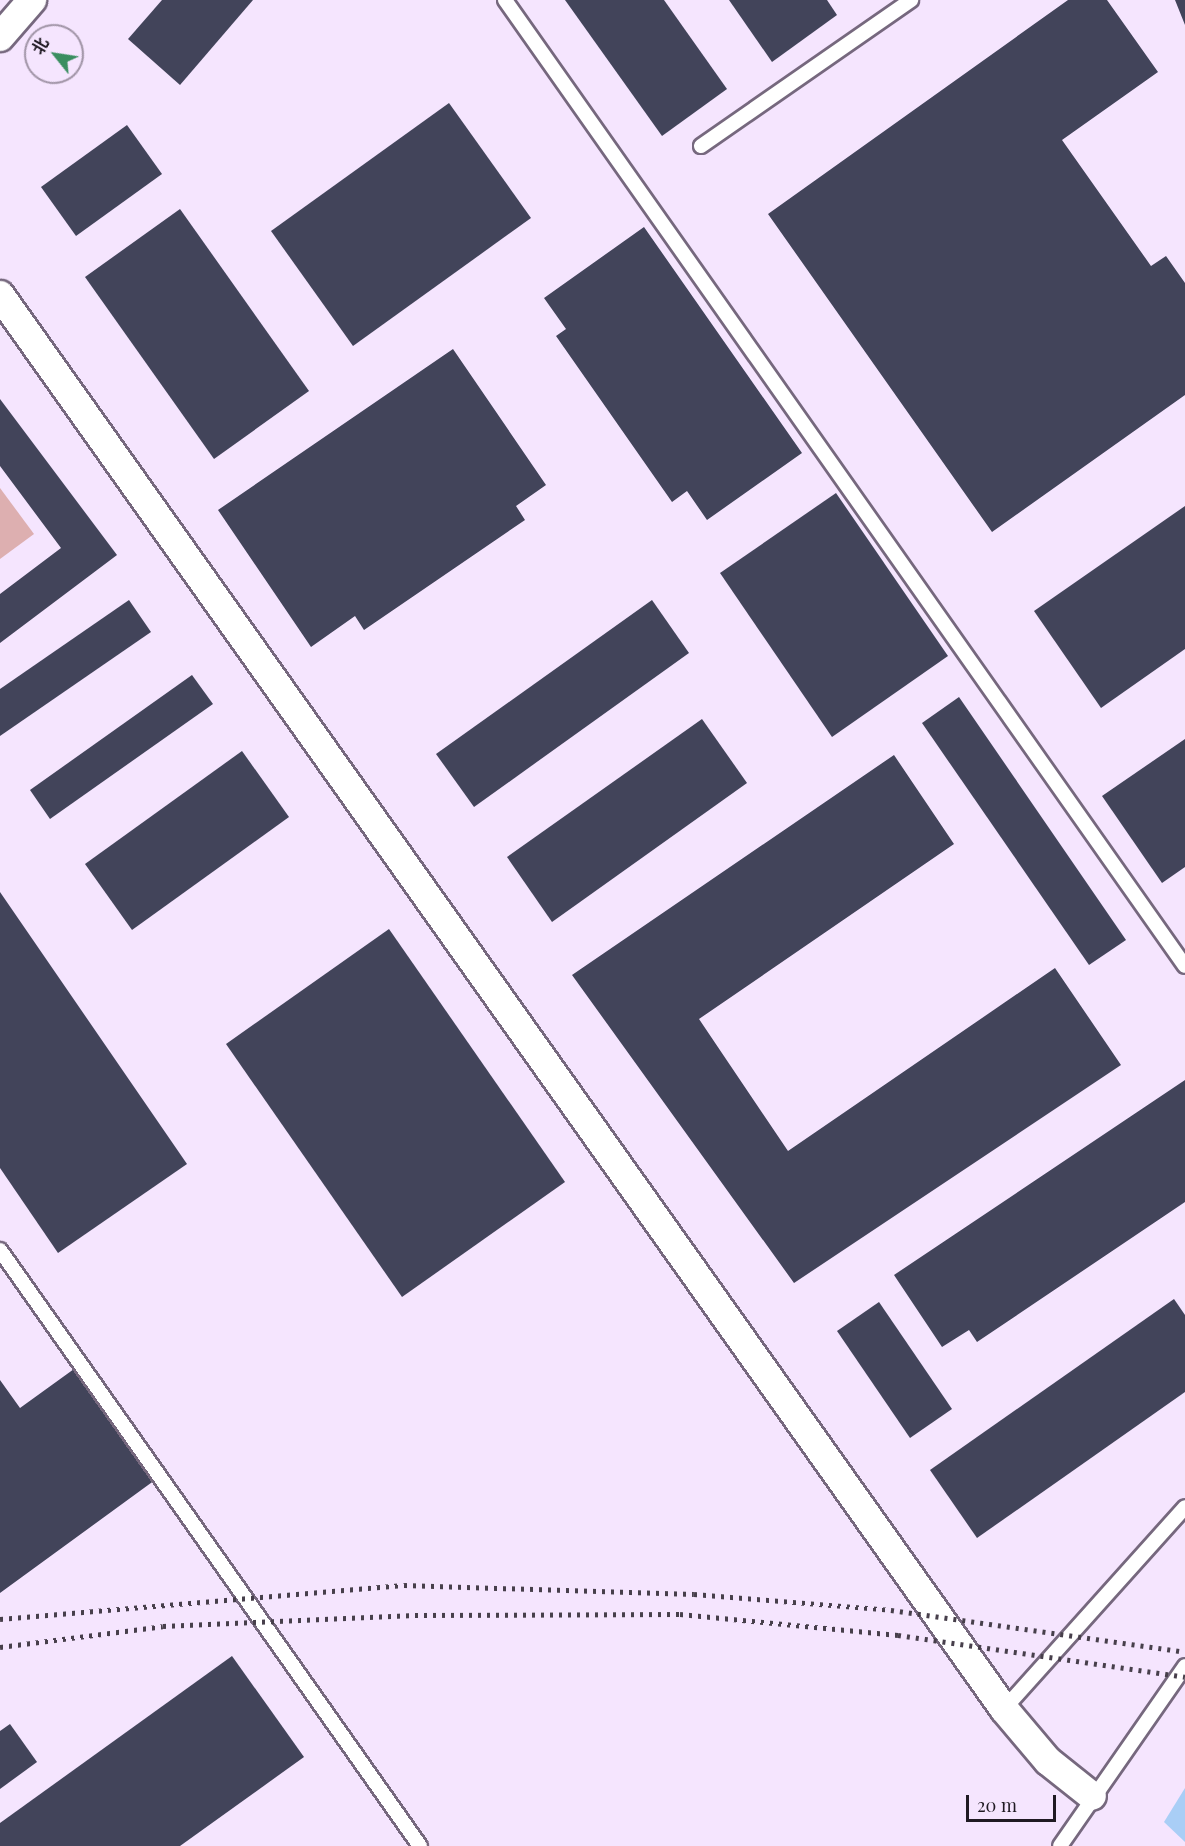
<!DOCTYPE html>
<meta charset="utf-8">
<style>
body{margin:0}
#map{position:relative;width:1185px;height:1846px;overflow:hidden;background:#f5e5fe;font-family:"Playfair Display","Noto Sans SC",serif}
div>[style]{position:absolute}
[style*='--x']{left:calc(var(--x)*1px);top:calc(var(--y)*1px);width:calc(var(--w)*1px);rotate:calc(var(--a)*1deg)}
.green>*{inset:0;background:#ddafb0}
.water>*{inset:0;background:#a9cef6}
.building>*{inset:0;background:#42445a}
.roads{filter:drop-shadow(2px 0 #76687e) drop-shadow(-2px 0 #76687e) drop-shadow(0 2px #76687e) drop-shadow(0 -2px #76687e)}
.lane>*{height:14px;margin:-7px;padding:0 7px;transform-origin:7px;border-radius:7px;background:#fff}
.street>*{height:28px;margin:-14px;padding:0 14px;transform-origin:14px;border-radius:14px;background:#fff}
.rail>*{height:4.5px;margin-top:-2.25px;transform-origin:0;background:repeating-linear-gradient(90deg,#473f4b 0 3px,transparent 0 9px)}
span{translate:-50% -50%;white-space:nowrap;text-align:center;line-height:1.15;-webkit-text-stroke:6px #f5e5fe;paint-order:stroke}
.north{position:absolute;left:24px;top:24px;width:60px;height:60px;box-sizing:border-box;background:#f5e5fe;border:2px solid #a094a6;border-radius:50%;rotate:300deg;font-size:16px;font-weight:700;line-height:24px;text-align:center;color:#201a23}
.north::after{content:'';display:block;margin:auto;width:21px;height:27px;background:#3a8e60;clip-path:polygon(50% 0,100% 100%,50% 72%,0 100%)}
.scale{position:absolute;left:966px;top:1795px;width:90px;height:27px;box-sizing:border-box;border:3px solid #201a23;border-top:0;padding-left:8px;font-size:18px;line-height:21px;white-space:nowrap;color:#201a23;-webkit-text-stroke:4px #f5e5fe;paint-order:stroke}
</style>
<div id="map">
<div class="green">
<div style="clip-path:polygon(0 488px,34px 534px,0 559px)"></div>
</div>
<div class="water">
<div style="clip-path:polygon(1185px 1788px,1185px 1842px,1164px 1822px)"></div>
</div>
<div class="building">
<div style="clip-path:polygon(162px 0,253px 0,180px 85px,128px 39px)"></div>
<div style="clip-path:polygon(565px 0,664px 0,727px 89px,662px 136px)"></div>
<div style="clip-path:polygon(729px 0,827px 0,837px 15px,772px 62px)"></div>
<div style="clip-path:polygon(1068px 0,1107px 0,1158px 72px,1062px 140px,1151px 266px,1166px 256px,1185px 283px,1185px 395px,992px 532px,768px 214px)"></div>
<div style="clip-path:polygon(1175px 0,1185px 0,1185px 25px)"></div>
<div style="clip-path:polygon(449px 103px,531px 218px,353px 346px,271px 231px)"></div>
<div style="clip-path:polygon(127px 125px,162px 174px,76px 236px,41px 187px)"></div>
<div style="clip-path:polygon(180px 209px,309px 391px,214px 459px,85px 277px)"></div>
<div style="clip-path:polygon(644px 227px,802px 453px,707px 520px,687px 491px,672px 502px,556px 336px,566px 329px,544px 298px)"></div>
<div style="clip-path:polygon(453px 349px,546px 485px,516px 506px,525px 520px,364px 630px,355px 616px,311px 647px,218px 510px)"></div>
<div style="clip-path:polygon(0 399px,117px 555px,0 643px,0 594px,61px 548px,0 466px)"></div>
<div style="clip-path:polygon(836px 493px,948px 656px,832px 737px,720px 573px)"></div>
<div style="clip-path:polygon(1185px 506px,1185px 649px,1101px 708px,1034px 611px)"></div>
<div style="clip-path:polygon(129px 600px,151px 632px,0 736px,0 689px)"></div>
<div style="clip-path:polygon(652px 600px,689px 653px,474px 807px,436px 754px)"></div>
<div style="clip-path:polygon(192px 675px,213px 704px,50px 819px,30px 790px)"></div>
<div style="clip-path:polygon(959px 697px,1126px 940px,1089px 965px,922px 723px)"></div>
<div style="clip-path:polygon(702px 719px,747px 783px,552px 922px,507px 857px)"></div>
<div style="clip-path:polygon(1185px 739px,1185px 867px,1162px 883px,1102px 796px)"></div>
<div style="clip-path:polygon(242px 751px,289px 817px,132px 930px,85px 864px)"></div>
<div style="clip-path:polygon(894px 755px,954px 844px,699px 1019px,788px 1151px,1055px 968px,1121px 1065px,794px 1283px,572px 975px)"></div>
<div style="clip-path:polygon(0 892px,187px 1164px,58px 1253px,0 1168px)"></div>
<div style="clip-path:polygon(389px 929px,565px 1182px,402px 1297px,226px 1044px)"></div>
<div style="clip-path:polygon(1185px 1080px,1185px 1202px,977px 1342px,969px 1330px,942px 1347px,894px 1275px)"></div>
<div style="clip-path:polygon(1174px 1299px,1185px 1315px,1185px 1392px,977px 1538px,930px 1470px)"></div>
<div style="clip-path:polygon(879px 1302px,952px 1409px,910px 1438px,837px 1331px)"></div>
<div style="clip-path:polygon(74px 1369px,155px 1480px,0 1593px,0 1380px,20px 1408px)"></div>
<div style="clip-path:polygon(232px 1656px,304px 1757px,180px 1846px,0 1846px,0 1823px)"></div>
<div style="clip-path:polygon(10px 1724px,37px 1762px,0 1789px,0 1731px)"></div>
</div>
<div class="roads">
<div class="lane">
<div style="--x:505;--y:0;--w:1181;--a:54.86"></div>
<div style="--x:701;--y:146;--w:256;--a:-34.8"></div>
<div style="--x:0;--y:1250;--w:729;--a:54.83"></div>
<div style="--x:1004;--y:1709;--w:271;--a:-48.1"></div>
<div style="--x:1060;--y:1846;--w:219;--a:-55.2"></div>
</div>
<div class="street">
<div style="--x:0;--y:37;--w:49;--a:-49.1"></div>
<div style="--x:0;--y:295;--w:1734;--a:54.62"></div>
<div style="--x:1004;--y:1709;--w:68;--a:49.8"></div>
<div style="--x:1048;--y:1761;--w:56;--a:38.5"></div>
</div>
</div>
<div class="rail">
<div style="--x:0;--y:1619;--w:405;--a:-4.8"></div>
<div style="--x:404;--y:1585;--w:290;--a:1.8"></div>
<div style="--x:694;--y:1594;--w:198;--a:4.6"></div>
<div style="--x:891;--y:1610;--w:297;--a:8.1"></div>
<div style="--x:0;--y:1647;--w:164;--a:-7.3"></div>
<div style="--x:163;--y:1626;--w:252;--a:-2.5"></div>
<div style="--x:415;--y:1615;--w:265;--a:-0.2"></div>
<div style="--x:680;--y:1614;--w:219;--a:5.5"></div>
<div style="--x:898;--y:1635;--w:290;--a:8.3"></div>
</div>
<div class="north">北</div>
<div class="scale">20 m</div>
</div>
